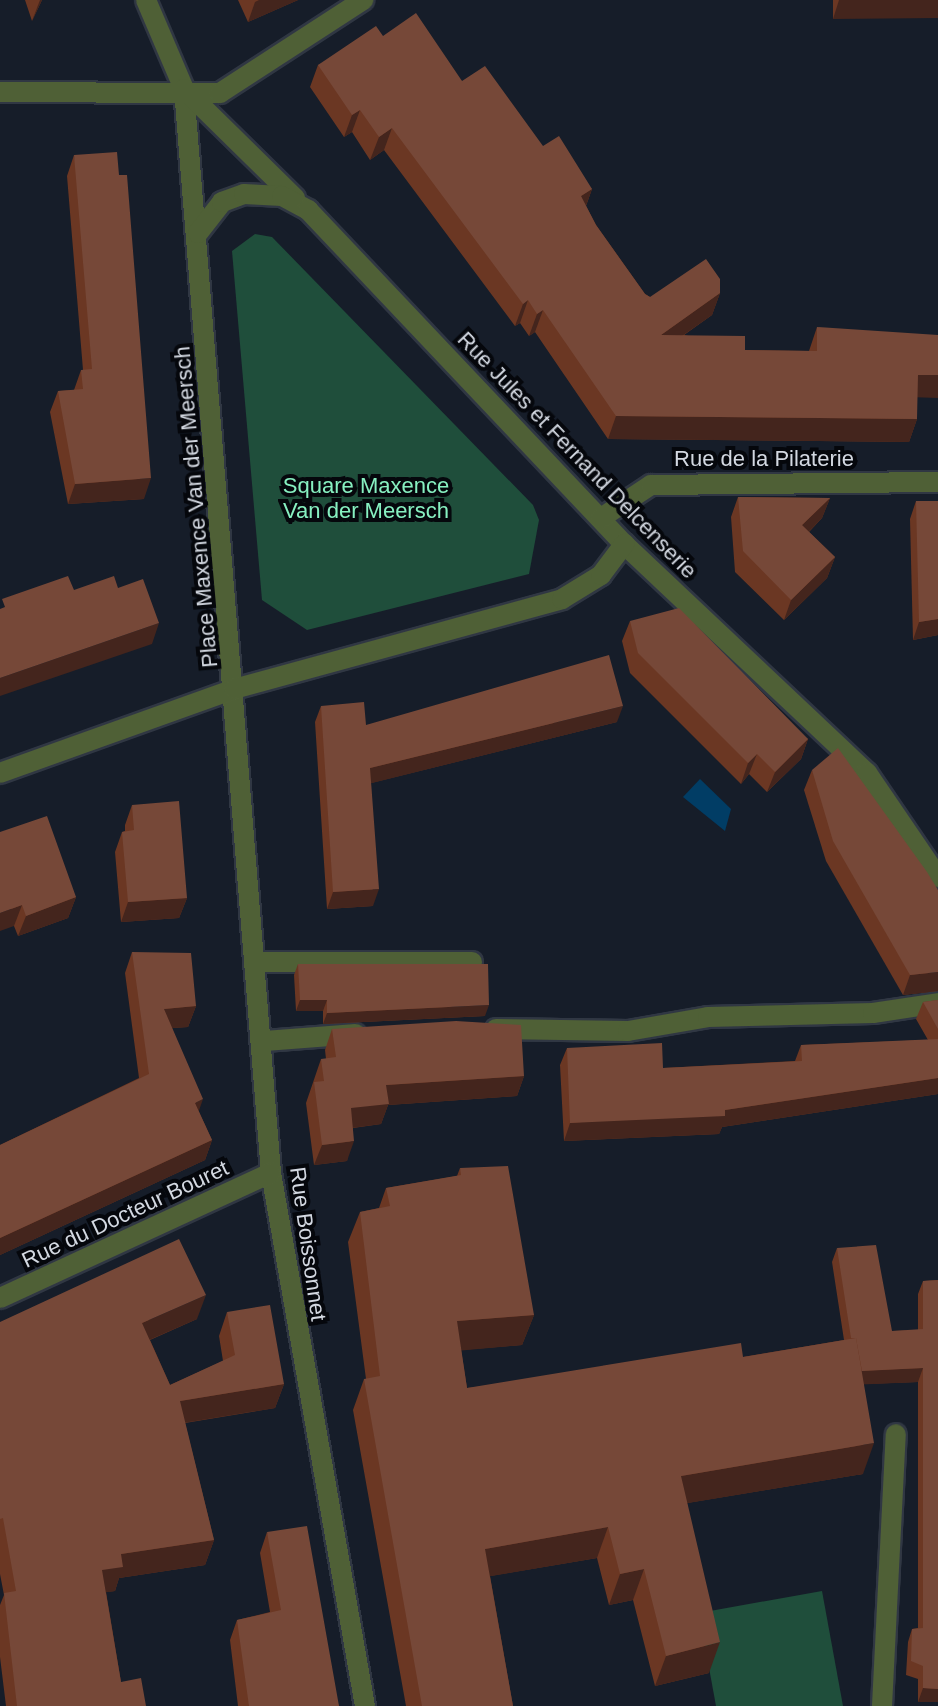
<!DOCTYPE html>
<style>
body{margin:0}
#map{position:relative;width:938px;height:1706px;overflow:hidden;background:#161d29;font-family:Helvetica,sans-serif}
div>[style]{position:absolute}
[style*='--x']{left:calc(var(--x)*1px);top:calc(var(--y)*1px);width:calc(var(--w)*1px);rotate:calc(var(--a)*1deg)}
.green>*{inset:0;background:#1f4e3b}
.water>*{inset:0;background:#013d65}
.roads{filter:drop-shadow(2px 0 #303743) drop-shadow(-2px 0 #303743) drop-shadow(0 2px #303743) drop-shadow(0 -2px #303743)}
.lane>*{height:20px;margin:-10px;padding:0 10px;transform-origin:10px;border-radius:10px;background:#4f6036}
.street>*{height:20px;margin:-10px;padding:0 10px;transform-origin:10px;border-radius:10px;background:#4f6036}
.wall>*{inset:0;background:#6b3723}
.shaded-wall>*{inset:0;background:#44251d}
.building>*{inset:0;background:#764838}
span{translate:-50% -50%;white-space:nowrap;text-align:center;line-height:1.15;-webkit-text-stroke:8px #05070c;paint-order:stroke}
.street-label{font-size:22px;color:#d3d8e1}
.park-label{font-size:22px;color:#87f0c1}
</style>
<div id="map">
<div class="green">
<div style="clip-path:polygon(255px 234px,272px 237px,533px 505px,539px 520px,529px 574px,307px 630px,262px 600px,232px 251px)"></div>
<div style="clip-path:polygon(822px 1591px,843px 1706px,716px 1706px,699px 1613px)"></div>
</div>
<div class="water">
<div style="clip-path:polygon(700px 779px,731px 809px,725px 831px,683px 797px)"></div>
</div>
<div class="roads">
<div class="lane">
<div style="--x:258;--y:962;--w:214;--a:0"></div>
<div style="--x:496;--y:1029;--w:132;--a:0.9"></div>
<div style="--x:628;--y:1031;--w:81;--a:-9.9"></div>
<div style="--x:708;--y:1017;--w:165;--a:-1.4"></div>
<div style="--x:873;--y:1013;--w:66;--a:-8.7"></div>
<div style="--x:265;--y:1041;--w:91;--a:-4.4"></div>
<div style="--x:882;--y:1706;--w:272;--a:-87.1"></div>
</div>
<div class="street">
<div style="--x:146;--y:0;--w:97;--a:66.9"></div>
<div style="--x:184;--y:89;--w:1087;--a:85.41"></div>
<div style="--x:271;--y:1173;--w:541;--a:80"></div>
<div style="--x:184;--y:89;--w:156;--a:44.5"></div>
<div style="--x:0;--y:92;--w:220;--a:0.3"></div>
<div style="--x:220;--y:93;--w:171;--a:-33"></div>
<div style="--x:198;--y:233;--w:39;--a:-52"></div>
<div style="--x:222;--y:202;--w:23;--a:-20"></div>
<div style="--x:244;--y:194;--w:38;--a:3"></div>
<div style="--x:282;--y:196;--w:30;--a:28"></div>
<div style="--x:308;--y:210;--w:460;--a:46.6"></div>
<div style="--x:624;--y:544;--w:334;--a:43.3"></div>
<div style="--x:867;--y:773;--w:126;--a:55.7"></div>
<div style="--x:601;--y:518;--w:60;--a:-33.4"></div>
<div style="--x:651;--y:485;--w:287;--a:-0.6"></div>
<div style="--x:0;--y:773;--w:249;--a:-19.7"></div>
<div style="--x:234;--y:689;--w:340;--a:-15.3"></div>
<div style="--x:562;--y:599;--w:46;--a:-31.6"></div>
<div style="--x:601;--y:575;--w:39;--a:-53"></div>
<div style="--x:0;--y:1298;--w:298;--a:-24.8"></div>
</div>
</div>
<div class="wall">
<div style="clip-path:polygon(25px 0,42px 0,32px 21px)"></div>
<div style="clip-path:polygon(238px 0,298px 0,248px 22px)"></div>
<div style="clip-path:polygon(833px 0,938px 0,833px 19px)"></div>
<div style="clip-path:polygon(383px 36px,462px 81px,592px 189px,586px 206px,596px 225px,645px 294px,650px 297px,720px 293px,712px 315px,684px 335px,745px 350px,809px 351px,817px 327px,917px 397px,917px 419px,909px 442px,608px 439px,535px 332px,529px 336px,520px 323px,515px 326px,384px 150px,370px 160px,352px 132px,344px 137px,310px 87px,318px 65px)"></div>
<div style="clip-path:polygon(74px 155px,144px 499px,68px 504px,50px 412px,58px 391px,74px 390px,81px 370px,83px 370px,67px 176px)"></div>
<div style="clip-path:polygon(738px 497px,830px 498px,822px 518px,809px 532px,835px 557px,827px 578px,784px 620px,735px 572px,731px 517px)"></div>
<div style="clip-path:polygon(916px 501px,938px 501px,938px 635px,913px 640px,910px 519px)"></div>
<div style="clip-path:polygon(630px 621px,808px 739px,801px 759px,767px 792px,749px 774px,741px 784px,630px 673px,622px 641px)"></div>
<div style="clip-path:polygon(321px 706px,366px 725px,617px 722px,371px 783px,373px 906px,327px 909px,315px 722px)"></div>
<div style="clip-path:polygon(812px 770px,938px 991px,903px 995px,826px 861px,804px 790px)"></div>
<div style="clip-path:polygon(132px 805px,187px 898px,179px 918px,121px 922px,115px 852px,122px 832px,125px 831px,125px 825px)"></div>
<div style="clip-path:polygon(0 832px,76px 897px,68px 918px,18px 936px,14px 926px)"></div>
<div style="clip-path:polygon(132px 952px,196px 1006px,188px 1027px,172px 1028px,199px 1112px,212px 1140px,205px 1160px,0 1255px,0 1145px,139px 1078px,125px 973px)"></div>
<div style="clip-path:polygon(298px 964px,485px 1016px,323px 1024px,323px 1011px,296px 1011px,294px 975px)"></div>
<div style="clip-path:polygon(938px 1000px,938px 1094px,722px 1127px,719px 1134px,564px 1141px,560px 1065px,567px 1048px,663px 1068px,795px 1061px,801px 1045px,928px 1040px,916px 1019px,923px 1002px)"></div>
<div style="clip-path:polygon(332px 1029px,524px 1076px,517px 1096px,388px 1105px,381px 1124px,353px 1128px,347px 1161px,314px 1165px,306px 1103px,321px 1059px,326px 1059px,325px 1050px)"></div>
<div style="clip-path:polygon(460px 1168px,534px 1315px,522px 1345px,461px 1350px,467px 1388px,743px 1357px,844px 1340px,832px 1262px,837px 1248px,892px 1331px,918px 1330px,918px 1294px,923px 1281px,938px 1280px,938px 1702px,918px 1702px,918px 1679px,906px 1675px,908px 1642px,912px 1629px,918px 1628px,918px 1382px,864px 1384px,863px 1474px,687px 1503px,709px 1673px,655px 1686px,633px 1600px,609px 1605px,597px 1558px,490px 1576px,513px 1706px,406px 1706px,353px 1410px,364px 1379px,366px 1379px,348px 1242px,360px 1212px,379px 1208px,386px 1188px,457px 1176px)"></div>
<div style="clip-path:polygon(227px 1312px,284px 1384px,275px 1408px,185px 1423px,214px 1540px,205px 1565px,119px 1578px,115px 1591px,106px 1592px,121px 1682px,146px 1706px,6px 1706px,0 1657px,0 1605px,4px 1595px,0 1574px,0 1322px,197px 1319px,150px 1340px,170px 1385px,223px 1361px,219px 1336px)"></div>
<div style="clip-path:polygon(267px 1532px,339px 1706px,238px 1706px,230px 1640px,237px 1620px,270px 1612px,260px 1553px)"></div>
</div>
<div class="shaded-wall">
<div style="clip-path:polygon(40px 0,42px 0,32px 21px)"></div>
<div style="clip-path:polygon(259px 0,298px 0,248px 22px,255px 2px)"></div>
<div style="clip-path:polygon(839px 0,938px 0,938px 18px,833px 19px)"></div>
<div style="clip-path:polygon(360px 110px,352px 132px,344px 137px,352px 115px)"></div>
<div style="clip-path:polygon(392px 128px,384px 150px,370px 160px,379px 137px)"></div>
<div style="clip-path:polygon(592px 189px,584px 211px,581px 196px)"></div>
<div style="clip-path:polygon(720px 293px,712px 315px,652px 357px,661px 335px)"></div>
<div style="clip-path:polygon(528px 300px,520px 323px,515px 326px,523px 304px)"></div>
<div style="clip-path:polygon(543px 310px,535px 332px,529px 336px,537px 314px)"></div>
<div style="clip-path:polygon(918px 375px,938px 375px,938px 398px,909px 397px)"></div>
<div style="clip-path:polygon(616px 416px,917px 419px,909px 442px,608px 439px)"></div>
<div style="clip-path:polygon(151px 478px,144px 499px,68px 504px,75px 484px)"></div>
<div style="clip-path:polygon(830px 498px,822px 518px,795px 546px,802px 525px)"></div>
<div style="clip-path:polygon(835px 557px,827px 578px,784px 620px,791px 600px)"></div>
<div style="clip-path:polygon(938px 619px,938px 635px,913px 640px,919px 622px)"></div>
<div style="clip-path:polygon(159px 623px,152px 644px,0 696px,0 678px)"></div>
<div style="clip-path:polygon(623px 706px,617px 722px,364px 785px,370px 768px)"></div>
<div style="clip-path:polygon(808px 739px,801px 759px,767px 792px,775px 772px)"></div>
<div style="clip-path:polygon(757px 754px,749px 774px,741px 784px,748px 763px)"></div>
<div style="clip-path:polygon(379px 889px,373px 906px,327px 909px,333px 892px)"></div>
<div style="clip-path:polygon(76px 897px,68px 918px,18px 936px,26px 916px)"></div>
<div style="clip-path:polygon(187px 898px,179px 918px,121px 922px,128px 902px)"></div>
<div style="clip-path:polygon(22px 905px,14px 926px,0 931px,0 913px)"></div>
<div style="clip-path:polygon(938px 972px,938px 991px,903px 995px,910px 975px)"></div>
<div style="clip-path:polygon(300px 1000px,327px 1000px,323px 1011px,296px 1011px)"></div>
<div style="clip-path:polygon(489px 1005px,485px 1016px,323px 1024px,327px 1013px)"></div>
<div style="clip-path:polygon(196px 1006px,188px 1027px,157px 1029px,164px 1009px)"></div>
<div style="clip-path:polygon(524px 1076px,517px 1096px,388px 1105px,381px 1124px,344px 1129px,351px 1108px,386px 1085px)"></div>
<div style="clip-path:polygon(938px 1078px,938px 1094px,722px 1127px,719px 1134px,564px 1141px,570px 1123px,725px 1110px)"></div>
<div style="clip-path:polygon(203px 1099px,196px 1119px,195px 1103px)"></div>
<div style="clip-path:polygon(212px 1140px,205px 1160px,0 1255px,0 1238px)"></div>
<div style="clip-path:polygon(354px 1141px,347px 1161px,314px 1165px,322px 1145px)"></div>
<div style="clip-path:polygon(206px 1295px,197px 1319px,133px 1347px,142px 1323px)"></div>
<div style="clip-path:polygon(534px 1315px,522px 1345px,445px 1352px,457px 1321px)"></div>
<div style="clip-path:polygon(923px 1368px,918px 1382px,852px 1385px,856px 1371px)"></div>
<div style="clip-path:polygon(284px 1384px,275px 1408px,171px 1425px,180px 1401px)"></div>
<div style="clip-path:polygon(874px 1443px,863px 1474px,670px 1506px,681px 1476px)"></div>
<div style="clip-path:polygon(608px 1527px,597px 1558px,474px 1579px,485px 1549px)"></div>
<div style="clip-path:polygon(214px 1540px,205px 1565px,119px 1578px,115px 1591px,94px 1594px,102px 1570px,121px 1554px)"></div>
<div style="clip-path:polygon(644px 1569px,633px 1600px,609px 1605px,620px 1574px)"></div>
<div style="clip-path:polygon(720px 1642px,709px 1673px,655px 1686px,666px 1656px)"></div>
<div style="clip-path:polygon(923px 1688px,938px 1689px,938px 1702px,918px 1702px)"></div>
</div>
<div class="building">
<div style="clip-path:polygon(416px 13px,462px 81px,485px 66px,543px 146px,559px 136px,592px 189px,581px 196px,596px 225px,645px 294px,650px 297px,706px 259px,720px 279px,720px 293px,661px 335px,745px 336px,745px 350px,817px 351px,817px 327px,938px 335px,938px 375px,918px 375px,917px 419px,616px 416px,543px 310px,537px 314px,528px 300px,523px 304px,392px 128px,379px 137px,360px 110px,352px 115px,318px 65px,376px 26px,383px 36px)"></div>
<div style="clip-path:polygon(117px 152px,119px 175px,127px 175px,151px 478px,75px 484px,58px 391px,83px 389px,81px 370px,92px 369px,74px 155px)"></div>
<div style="clip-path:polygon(738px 497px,830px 498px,802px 525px,835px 557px,791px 600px,743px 551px)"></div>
<div style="clip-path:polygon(916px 501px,938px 501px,938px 619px,919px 622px)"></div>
<div style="clip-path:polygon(68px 576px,74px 590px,114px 576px,118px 588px,143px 579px,159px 623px,0 678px,0 609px,5px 607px,2px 599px)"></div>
<div style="clip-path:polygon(679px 608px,808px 739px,775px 772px,757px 754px,748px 763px,638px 653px,630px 621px)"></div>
<div style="clip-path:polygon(609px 655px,623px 706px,370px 768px,379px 889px,333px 892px,321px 706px,364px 702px,366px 725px)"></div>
<div style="clip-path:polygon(838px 748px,927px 872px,938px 890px,938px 972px,910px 975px,833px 841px,812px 770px)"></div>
<div style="clip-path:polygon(179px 801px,187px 898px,128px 902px,122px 832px,134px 830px,132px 805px)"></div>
<div style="clip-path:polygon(47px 816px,76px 897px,26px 916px,22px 905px,0 913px,0 832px)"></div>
<div style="clip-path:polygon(132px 952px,191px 953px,196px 1006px,164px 1009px,203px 1099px,195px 1103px,212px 1140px,0 1238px,0 1145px,149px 1074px)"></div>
<div style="clip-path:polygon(298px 964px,488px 964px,489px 1005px,327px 1013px,327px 1000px,300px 1000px)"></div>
<div style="clip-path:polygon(938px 1000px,938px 1029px,923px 1002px)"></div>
<div style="clip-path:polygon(456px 1021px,521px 1025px,524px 1076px,386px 1085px,389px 1104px,351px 1108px,354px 1141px,322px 1145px,314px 1082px,324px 1081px,321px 1059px,336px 1057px,332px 1029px)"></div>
<div style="clip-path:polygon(938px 1039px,938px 1078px,725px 1110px,725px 1116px,570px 1123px,567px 1048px,662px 1043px,663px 1068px,802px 1061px,801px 1045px)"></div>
<div style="clip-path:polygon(508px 1166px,534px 1315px,457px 1321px,467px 1388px,741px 1343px,743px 1357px,856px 1338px,874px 1443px,681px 1476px,720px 1642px,666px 1656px,644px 1569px,620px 1574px,608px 1527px,485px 1549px,513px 1706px,422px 1706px,364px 1379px,380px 1376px,360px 1212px,390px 1206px,386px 1188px,461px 1175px,460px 1168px)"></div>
<div style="clip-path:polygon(179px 1239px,206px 1295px,142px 1323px,170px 1385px,235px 1355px,227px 1312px,270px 1305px,284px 1384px,180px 1401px,214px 1540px,121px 1554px,123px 1567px,102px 1570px,121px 1682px,141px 1678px,146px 1706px,17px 1706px,4px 1593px,16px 1591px,3px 1518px,0 1519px,0 1322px)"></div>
<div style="clip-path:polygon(876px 1245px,892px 1331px,923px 1329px,923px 1281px,938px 1280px,938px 1689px,923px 1688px,923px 1666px,911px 1661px,912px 1629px,923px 1628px,923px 1368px,862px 1371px,856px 1338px,851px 1338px,837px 1248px)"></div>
<div style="clip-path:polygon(307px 1526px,339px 1706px,249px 1706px,237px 1620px,281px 1610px,267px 1532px)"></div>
</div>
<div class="street-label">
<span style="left:577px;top:455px;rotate:46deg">Rue Jules et Fernand Delcenserie</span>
<span style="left:764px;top:459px">Rue de la Pilaterie</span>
<span style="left:196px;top:507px;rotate:-95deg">Place Maxence Van der Meersch</span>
<span style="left:125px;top:1214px;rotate:-25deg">Rue du Docteur Bouret</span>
<span style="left:308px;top:1244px;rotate:82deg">Rue Boissonnet</span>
</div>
<div class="park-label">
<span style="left:366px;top:498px">Square Maxence<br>Van der Meersch</span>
</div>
</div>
